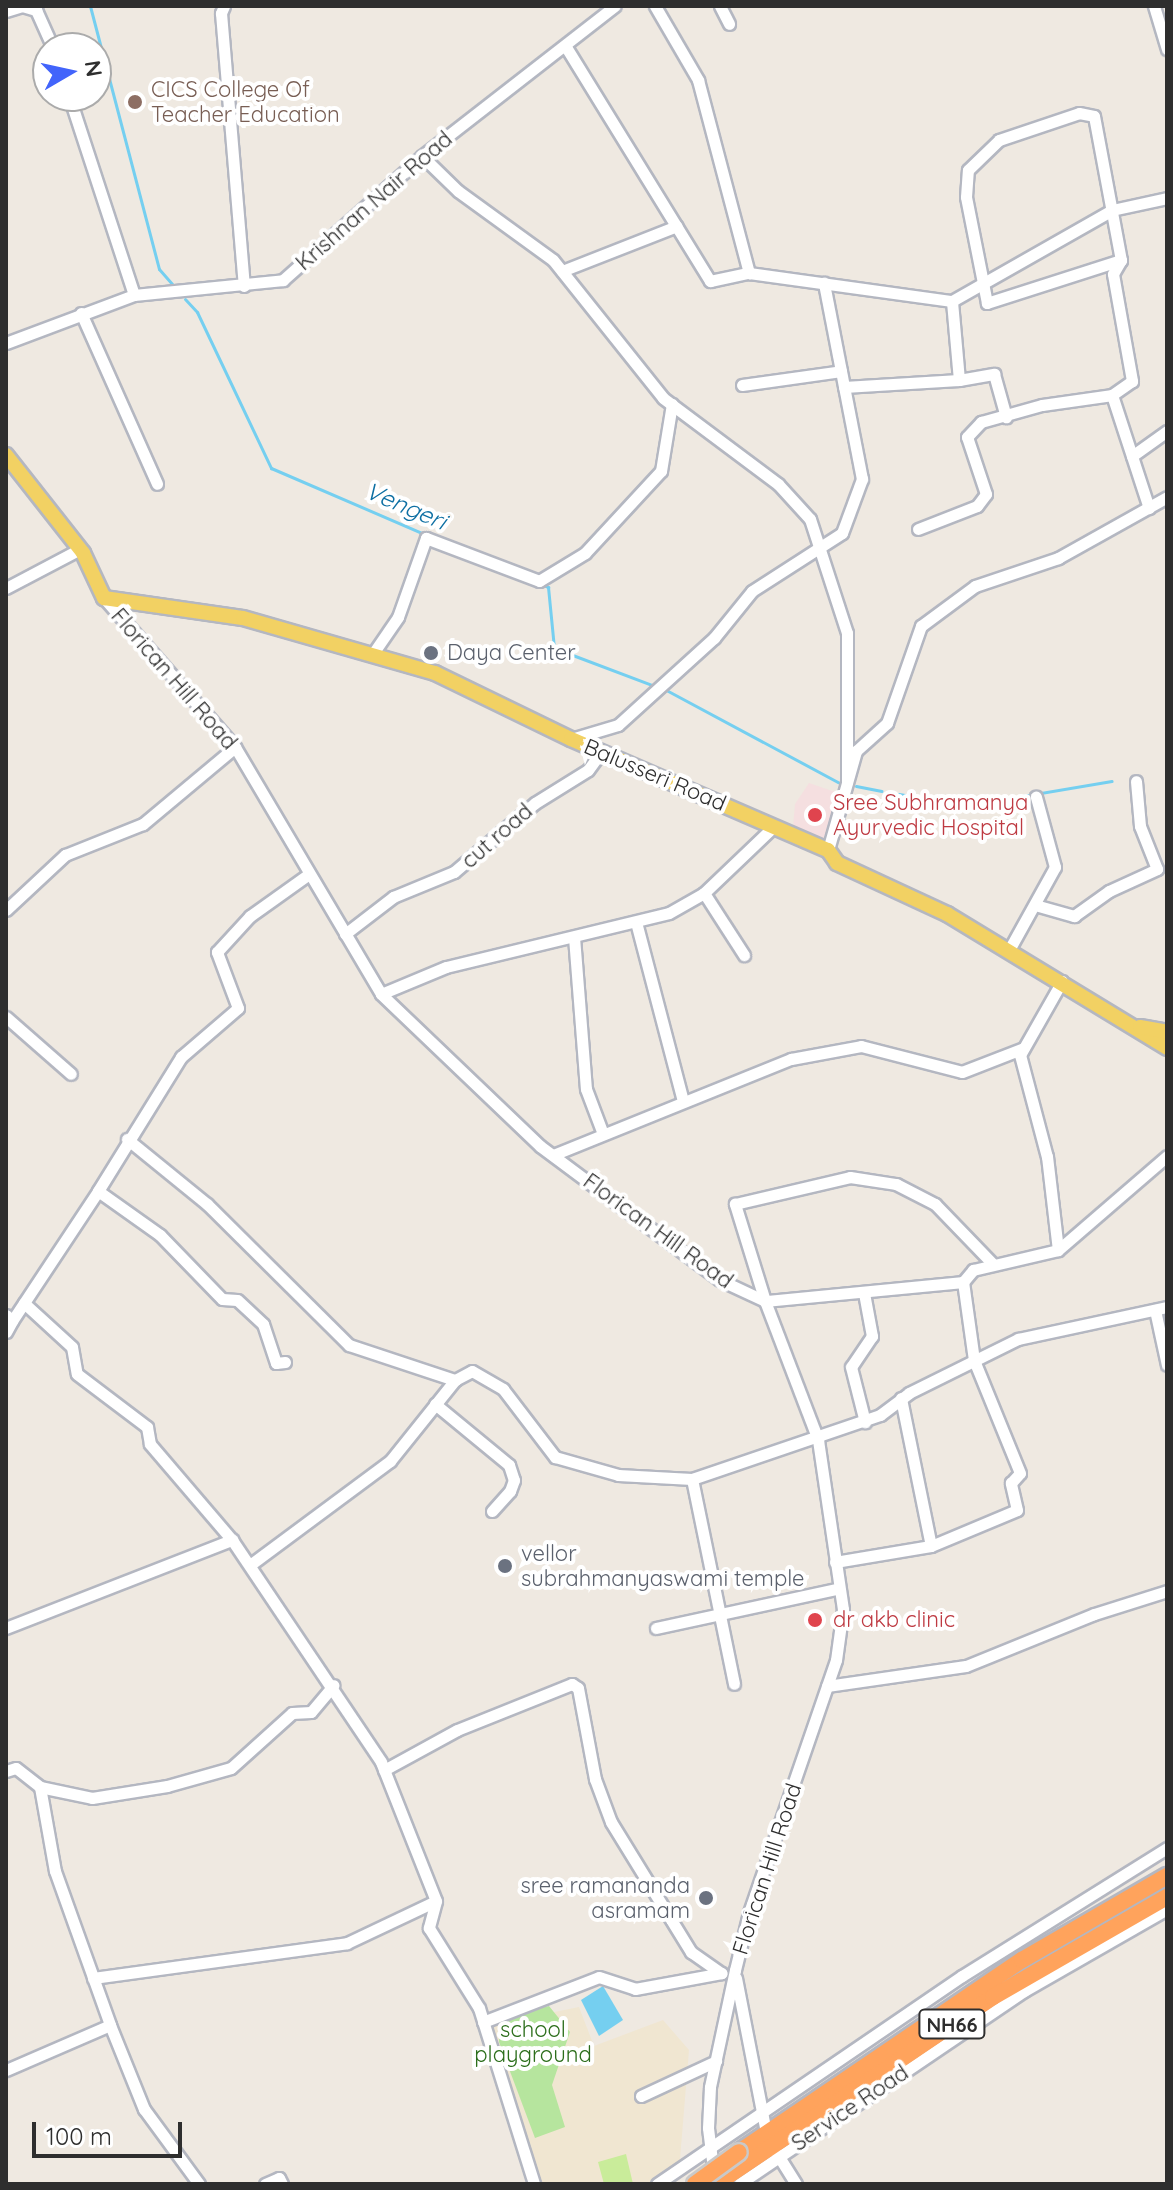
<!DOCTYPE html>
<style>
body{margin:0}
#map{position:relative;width:1173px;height:2190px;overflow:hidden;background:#efe9e1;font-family:Quicksand,sans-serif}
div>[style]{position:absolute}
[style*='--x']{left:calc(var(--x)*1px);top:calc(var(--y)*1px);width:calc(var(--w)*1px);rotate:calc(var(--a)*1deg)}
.education>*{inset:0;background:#f0e6d1}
.medical>*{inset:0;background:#f5dfe0}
.green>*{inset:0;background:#b6e59e}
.pitch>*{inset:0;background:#c9ec9a}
.water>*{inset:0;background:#75cff0}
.stream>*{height:3px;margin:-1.5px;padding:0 1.5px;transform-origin:1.5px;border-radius:1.5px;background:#75cff0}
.roads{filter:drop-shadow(2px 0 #b4b7c1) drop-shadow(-2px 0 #b4b7c1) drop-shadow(0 2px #b4b7c1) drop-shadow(0 -2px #b4b7c1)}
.minor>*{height:11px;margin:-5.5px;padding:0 5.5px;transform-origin:5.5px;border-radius:5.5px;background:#fff}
.major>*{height:14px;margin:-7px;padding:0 7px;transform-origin:7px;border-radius:7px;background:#f2d163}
.highway>*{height:16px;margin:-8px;padding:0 8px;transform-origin:8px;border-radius:8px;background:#ffa35c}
.bridges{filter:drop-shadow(2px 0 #c9c9c9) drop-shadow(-2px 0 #c9c9c9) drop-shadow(0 2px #c9c9c9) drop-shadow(0 -2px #c9c9c9)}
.highway-bridge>*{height:16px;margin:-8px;padding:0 8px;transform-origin:8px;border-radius:8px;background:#ffa35c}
.dots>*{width:22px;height:22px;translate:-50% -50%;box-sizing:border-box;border:4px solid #fff;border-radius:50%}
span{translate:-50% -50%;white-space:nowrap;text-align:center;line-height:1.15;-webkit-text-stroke:8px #fff;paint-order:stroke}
.shield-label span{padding:2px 6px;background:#fff;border:2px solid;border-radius:6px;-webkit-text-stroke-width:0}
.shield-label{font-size:20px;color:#2e2e2e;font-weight:700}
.education-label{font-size:22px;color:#785e54}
.left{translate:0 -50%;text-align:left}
.street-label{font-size:22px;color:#2e2e2e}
.worship-label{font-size:22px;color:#5b616d}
.right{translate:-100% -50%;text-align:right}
.health-label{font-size:22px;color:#be3a42}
.park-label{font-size:22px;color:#2c6e1b}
.water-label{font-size:24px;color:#0d6fa3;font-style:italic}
.frame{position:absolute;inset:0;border:8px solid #2e2e2e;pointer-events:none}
.north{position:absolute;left:32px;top:32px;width:80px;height:80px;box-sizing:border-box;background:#fff;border:2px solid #ababab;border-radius:50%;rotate:81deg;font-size:22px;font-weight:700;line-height:32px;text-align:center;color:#2e2e2e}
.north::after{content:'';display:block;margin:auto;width:28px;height:36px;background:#4264fb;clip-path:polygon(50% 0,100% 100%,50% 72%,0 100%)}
.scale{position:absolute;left:32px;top:2122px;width:150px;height:36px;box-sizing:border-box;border:4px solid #2e2e2e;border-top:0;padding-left:10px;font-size:24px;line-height:28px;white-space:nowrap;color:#2e2e2e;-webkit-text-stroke:6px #fff;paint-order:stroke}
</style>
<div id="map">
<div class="education">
<div style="clip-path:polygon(579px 2007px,594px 2046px,663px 2020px,689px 2050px,679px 2171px,653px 2184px,536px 2184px,486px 2026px)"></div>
</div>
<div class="medical">
<div style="clip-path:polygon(809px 783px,841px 794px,831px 842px,792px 839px,795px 804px)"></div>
</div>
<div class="green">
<div style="clip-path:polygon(549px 2006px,570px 2032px,552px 2085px,565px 2127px,535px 2138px,499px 2042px,499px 2018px)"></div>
</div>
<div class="pitch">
<div style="clip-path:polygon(626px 2154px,633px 2184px,604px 2184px,598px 2162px)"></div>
</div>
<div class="water">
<div style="clip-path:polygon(603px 1986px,623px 2020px,599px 2036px,581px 2000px)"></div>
</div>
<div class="stream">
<div style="--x:90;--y:6;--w:272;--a:75.3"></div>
<div style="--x:159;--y:269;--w:20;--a:49"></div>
<div style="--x:185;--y:299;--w:18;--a:47"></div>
<div style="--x:197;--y:312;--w:173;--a:64.6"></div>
<div style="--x:271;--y:468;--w:167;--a:23.3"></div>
<div style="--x:541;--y:584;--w:8;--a:23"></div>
<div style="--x:548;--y:587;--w:61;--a:84.4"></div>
<div style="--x:554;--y:648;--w:105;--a:20.7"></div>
<div style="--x:668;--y:691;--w:193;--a:28.2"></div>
<div style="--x:856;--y:786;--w:26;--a:11"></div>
<div style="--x:899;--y:794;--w:39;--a:10"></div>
<div style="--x:937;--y:801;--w:74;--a:-2.3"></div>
<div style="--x:1011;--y:798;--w:102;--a:-9.6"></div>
</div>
<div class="roads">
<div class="minor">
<div style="--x:224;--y:6;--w:8;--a:113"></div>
<div style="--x:221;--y:13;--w:274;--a:85.2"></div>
<div style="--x:655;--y:6;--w:86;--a:59.8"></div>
<div style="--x:698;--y:80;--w:200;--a:75.2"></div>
<div style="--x:749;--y:273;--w:205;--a:7.9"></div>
<div style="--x:952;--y:301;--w:184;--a:-29.6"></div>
<div style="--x:1112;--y:210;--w:56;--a:-12.3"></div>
<div style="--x:720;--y:6;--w:20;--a:63"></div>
<div style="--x:1154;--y:6;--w:45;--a:73.2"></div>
<div style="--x:6;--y:11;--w:17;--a:-17"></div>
<div style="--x:22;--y:6;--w:15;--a:16"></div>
<div style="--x:36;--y:10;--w:42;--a:65.9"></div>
<div style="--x:566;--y:47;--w:275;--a:58.4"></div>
<div style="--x:710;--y:281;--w:40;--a:-12"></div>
<div style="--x:69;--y:96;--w:209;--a:71.9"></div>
<div style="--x:422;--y:156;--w:50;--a:44.2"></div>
<div style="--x:458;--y:191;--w:117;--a:36"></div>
<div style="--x:553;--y:260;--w:176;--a:51.4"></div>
<div style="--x:663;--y:398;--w:144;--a:36.8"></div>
<div style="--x:778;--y:484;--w:47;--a:47.6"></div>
<div style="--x:810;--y:519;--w:120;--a:72"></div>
<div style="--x:847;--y:633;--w:149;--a:90"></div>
<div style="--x:1121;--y:260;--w:141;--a:162.2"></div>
<div style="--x:987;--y:303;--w:108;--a:-101.2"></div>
<div style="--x:966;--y:197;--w:27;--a:-86"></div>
<div style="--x:968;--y:170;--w:43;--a:-44.1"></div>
<div style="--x:999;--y:140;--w:84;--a:-18.6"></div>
<div style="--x:1079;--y:113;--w:15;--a:11"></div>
<div style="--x:1094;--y:116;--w:147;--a:79.4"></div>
<div style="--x:1121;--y:260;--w:16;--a:120"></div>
<div style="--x:1113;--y:274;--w:109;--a:79.9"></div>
<div style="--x:1132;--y:381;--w:24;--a:145"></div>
<div style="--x:1112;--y:395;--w:119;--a:71.9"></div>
<div style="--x:562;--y:271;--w:123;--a:-21.4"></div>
<div style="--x:81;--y:313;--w:187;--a:66"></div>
<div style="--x:6;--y:343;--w:137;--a:-20.6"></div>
<div style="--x:134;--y:295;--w:150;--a:-5.7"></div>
<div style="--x:283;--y:280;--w:186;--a:-41.7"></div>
<div style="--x:422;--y:156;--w:244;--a:-37.9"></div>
<div style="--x:959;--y:380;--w:36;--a:-10"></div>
<div style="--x:994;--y:374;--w:45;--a:74.4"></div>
<div style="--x:742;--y:385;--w:100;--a:-8"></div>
<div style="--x:844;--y:387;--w:115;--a:-3.5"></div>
<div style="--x:959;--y:380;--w:79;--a:-95.1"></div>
<div style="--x:1132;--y:456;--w:43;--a:-35.5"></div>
<div style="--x:918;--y:529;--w:63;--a:-21.3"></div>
<div style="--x:977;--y:506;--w:15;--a:-53"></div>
<div style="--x:986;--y:494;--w:60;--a:-108.4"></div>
<div style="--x:967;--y:437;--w:21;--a:-47"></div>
<div style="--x:981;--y:422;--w:63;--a:-15.6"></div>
<div style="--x:1042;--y:405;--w:71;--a:-8.1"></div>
<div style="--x:6;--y:588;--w:84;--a:-27.8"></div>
<div style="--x:104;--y:598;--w:198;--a:48.7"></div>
<div style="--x:235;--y:747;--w:287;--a:59.4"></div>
<div style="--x:381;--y:994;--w:220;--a:43.7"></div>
<div style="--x:540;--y:1146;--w:224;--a:36.7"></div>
<div style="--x:720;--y:1280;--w:50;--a:25"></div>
<div style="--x:765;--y:1301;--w:149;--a:69.1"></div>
<div style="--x:818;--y:1440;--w:171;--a:81.6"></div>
<div style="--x:843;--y:1609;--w:51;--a:97.8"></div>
<div style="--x:836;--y:1660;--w:268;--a:109"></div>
<div style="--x:749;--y:1913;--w:59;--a:103.8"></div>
<div style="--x:735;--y:1970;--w:120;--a:102.1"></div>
<div style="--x:710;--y:2087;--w:41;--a:92.8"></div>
<div style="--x:708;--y:2128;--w:48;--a:82.9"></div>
<div style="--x:372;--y:655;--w:46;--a:-55.6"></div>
<div style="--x:398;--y:617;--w:84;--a:-70.5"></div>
<div style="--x:426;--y:538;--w:121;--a:20.8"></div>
<div style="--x:539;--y:581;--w:54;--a:-31.3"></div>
<div style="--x:585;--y:553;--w:112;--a:-47.2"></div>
<div style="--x:661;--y:471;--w:68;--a:-80.7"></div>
<div style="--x:571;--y:739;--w:49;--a:-16.6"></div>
<div style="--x:618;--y:725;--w:130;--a:-42.2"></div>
<div style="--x:714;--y:638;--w:60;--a:-51"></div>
<div style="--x:752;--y:591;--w:107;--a:-32.8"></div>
<div style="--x:842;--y:533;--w:58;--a:-69.7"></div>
<div style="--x:862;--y:479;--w:200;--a:-101"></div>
<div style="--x:828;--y:850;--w:103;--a:-74.2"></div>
<div style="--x:856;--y:751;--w:42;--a:-42.1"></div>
<div style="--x:887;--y:723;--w:103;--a:-70.7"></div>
<div style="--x:921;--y:626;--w:67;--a:-36.5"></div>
<div style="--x:975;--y:586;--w:88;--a:-18.6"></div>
<div style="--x:1058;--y:558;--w:125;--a:-29.2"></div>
<div style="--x:704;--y:893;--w:74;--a:57.2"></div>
<div style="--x:1035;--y:905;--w:41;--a:15.8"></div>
<div style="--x:1074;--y:916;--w:43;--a:-35.5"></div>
<div style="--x:1109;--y:891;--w:53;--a:-24.6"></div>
<div style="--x:1157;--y:869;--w:46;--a:-111.6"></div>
<div style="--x:1140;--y:826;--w:45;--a:-95.1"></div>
<div style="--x:6;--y:910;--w:81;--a:-43"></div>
<div style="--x:65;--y:855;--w:84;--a:-21.7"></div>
<div style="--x:143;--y:824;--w:120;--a:-39.9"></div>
<div style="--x:636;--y:922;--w:185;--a:75.3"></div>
<div style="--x:345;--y:934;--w:61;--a:-37.6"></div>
<div style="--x:393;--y:897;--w:66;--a:-22.3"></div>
<div style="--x:454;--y:872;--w:106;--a:-40.4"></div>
<div style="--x:535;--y:803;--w:62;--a:-31.9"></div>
<div style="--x:588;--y:770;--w:22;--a:-54"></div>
<div style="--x:574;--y:937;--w:152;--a:85.5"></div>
<div style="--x:586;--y:1089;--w:48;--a:69.3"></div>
<div style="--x:1009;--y:950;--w:95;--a:-61"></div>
<div style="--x:1055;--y:867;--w:73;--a:-105.2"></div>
<div style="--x:381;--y:994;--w:70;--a:-22.6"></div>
<div style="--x:446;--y:967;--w:229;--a:-13.6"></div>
<div style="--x:669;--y:913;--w:40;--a:-29.7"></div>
<div style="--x:704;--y:893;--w:97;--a:-43.7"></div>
<div style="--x:6;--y:1017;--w:86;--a:41.2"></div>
<div style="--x:127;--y:1139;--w:103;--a:39.1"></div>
<div style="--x:207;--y:1204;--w:200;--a:44.8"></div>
<div style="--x:349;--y:1345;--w:112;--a:18.3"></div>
<div style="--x:455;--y:1380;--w:104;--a:128.7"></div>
<div style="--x:390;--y:1461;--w:174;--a:143.4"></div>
<div style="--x:553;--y:1155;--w:257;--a:-22"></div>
<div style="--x:791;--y:1059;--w:71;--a:-10.5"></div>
<div style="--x:861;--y:1046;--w:104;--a:14.4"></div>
<div style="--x:962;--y:1072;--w:66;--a:-21.2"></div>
<div style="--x:1058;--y:1250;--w:144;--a:-40.8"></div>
<div style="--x:963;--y:1282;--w:199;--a:174.5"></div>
<div style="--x:765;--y:1301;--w:102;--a:-107.2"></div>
<div style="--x:735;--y:1204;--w:118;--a:-13.2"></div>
<div style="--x:850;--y:1177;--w:47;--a:8.7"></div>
<div style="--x:896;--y:1184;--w:44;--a:27.1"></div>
<div style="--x:935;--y:1204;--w:83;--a:46"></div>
<div style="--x:864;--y:1293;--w:44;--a:79.5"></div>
<div style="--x:872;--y:1336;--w:37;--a:124"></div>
<div style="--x:851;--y:1367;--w:57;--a:75.7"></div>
<div style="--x:24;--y:1303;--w:65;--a:42.5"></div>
<div style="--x:72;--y:1347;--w:27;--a:80"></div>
<div style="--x:77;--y:1374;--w:88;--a:37.1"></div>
<div style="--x:147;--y:1427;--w:17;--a:80"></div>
<div style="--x:150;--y:1444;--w:126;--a:49.5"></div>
<div style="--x:232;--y:1540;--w:267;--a:56.1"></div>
<div style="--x:381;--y:1762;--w:149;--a:68.4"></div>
<div style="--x:436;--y:1901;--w:28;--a:105"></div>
<div style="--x:429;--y:1928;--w:94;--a:58"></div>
<div style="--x:479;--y:2008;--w:184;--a:72.6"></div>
<div style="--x:1155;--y:1310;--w:56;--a:77.7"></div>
<div style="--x:6;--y:1315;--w:8;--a:45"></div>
<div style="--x:12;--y:1321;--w:156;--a:-56.5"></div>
<div style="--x:6;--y:1332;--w:13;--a:-61"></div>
<div style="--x:285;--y:1362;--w:9;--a:174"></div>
<div style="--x:276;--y:1363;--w:41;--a:-108.4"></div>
<div style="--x:263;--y:1324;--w:35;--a:-137"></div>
<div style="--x:237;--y:1300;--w:15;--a:-176"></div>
<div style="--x:222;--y:1299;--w:89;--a:-134.1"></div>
<div style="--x:160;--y:1235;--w:76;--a:-144.6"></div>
<div style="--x:98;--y:1191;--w:158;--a:-58.2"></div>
<div style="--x:181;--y:1057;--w:75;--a:-40.7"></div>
<div style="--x:238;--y:1008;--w:60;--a:-110.6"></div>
<div style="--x:217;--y:952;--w:49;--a:-47.5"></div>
<div style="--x:250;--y:916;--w:72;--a:-35.4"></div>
<div style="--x:455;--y:1380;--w:19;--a:-28"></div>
<div style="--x:472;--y:1371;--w:36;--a:30"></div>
<div style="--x:503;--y:1389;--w:86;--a:52.6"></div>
<div style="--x:555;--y:1457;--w:66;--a:15.9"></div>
<div style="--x:618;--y:1475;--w:74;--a:3.1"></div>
<div style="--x:692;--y:1479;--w:199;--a:-18.8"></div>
<div style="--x:880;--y:1415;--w:36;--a:-37"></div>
<div style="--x:909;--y:1393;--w:122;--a:-26.4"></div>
<div style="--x:1018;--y:1339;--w:152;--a:-12.1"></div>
<div style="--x:435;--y:1404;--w:96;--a:39.5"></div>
<div style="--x:509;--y:1465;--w:16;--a:72"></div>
<div style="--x:514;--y:1480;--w:12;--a:110"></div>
<div style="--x:510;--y:1491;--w:27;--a:132"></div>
<div style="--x:692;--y:1479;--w:209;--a:78.4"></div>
<div style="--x:931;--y:1546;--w:93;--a:-22.7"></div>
<div style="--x:1017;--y:1510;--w:28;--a:-103"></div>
<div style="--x:1011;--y:1483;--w:13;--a:-48"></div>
<div style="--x:1020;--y:1473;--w:122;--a:-112.2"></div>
<div style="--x:974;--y:1360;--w:79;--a:-98"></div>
<div style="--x:963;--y:1282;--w:16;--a:-50"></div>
<div style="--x:973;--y:1270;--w:87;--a:-13.2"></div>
<div style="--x:1058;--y:1250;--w:94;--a:-96.7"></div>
<div style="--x:1047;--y:1157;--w:106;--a:-104.8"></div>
<div style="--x:1020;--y:1055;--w:85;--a:-60.4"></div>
<div style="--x:835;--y:1562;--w:97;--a:-9.5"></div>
<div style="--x:931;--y:1546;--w:151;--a:-101.5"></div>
<div style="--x:6;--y:1628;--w:243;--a:-21.3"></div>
<div style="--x:656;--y:1628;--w:184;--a:-12.2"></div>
<div style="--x:827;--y:1686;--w:140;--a:-8.2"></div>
<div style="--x:966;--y:1666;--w:138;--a:-22.1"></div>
<div style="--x:1094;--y:1614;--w:77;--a:-17.5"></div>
<div style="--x:384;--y:1770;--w:83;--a:-28.7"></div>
<div style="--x:457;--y:1730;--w:124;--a:-21.8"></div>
<div style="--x:572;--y:1684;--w:7;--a:34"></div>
<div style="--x:578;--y:1688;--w:93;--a:79.4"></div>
<div style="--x:595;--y:1779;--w:46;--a:69.6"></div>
<div style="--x:611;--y:1822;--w:153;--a:58.4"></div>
<div style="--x:691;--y:1952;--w:37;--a:35"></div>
<div style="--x:6;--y:1771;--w:10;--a:-17"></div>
<div style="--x:16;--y:1768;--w:31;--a:38"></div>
<div style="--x:40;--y:1787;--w:53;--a:11.9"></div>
<div style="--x:92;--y:1798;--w:76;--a:-9.1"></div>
<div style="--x:167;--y:1786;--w:66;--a:-15.7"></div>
<div style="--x:231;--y:1768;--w:82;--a:-42"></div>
<div style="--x:292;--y:1713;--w:19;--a:-3"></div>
<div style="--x:311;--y:1712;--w:35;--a:-50"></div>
<div style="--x:40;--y:1787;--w:85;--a:79.9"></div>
<div style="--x:55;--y:1871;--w:164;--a:70.3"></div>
<div style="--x:110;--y:2025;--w:91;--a:68"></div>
<div style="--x:144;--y:2109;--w:93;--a:53.7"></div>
<div style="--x:93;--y:1978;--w:256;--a:-7.8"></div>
<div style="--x:347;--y:1943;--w:98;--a:-25.3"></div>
<div style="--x:736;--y:1978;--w:162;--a:79"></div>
<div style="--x:483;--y:2022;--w:124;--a:-21.2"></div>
<div style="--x:599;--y:1977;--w:38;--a:18"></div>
<div style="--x:635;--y:1989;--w:88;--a:-10.4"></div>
<div style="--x:6;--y:2070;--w:113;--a:-23.4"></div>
<div style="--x:641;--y:2096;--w:83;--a:-25"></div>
<div style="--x:776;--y:2152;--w:38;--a:58"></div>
<div style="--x:265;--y:2184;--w:15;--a:-23"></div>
<div style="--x:279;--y:2178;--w:7;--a:63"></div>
<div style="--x:657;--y:2184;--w:369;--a:-34.3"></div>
<div style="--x:962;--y:1976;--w:242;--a:-32"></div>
<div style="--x:739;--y:2184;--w:344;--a:-34.1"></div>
<div style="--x:1024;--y:1991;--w:165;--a:-29.8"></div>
</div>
<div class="major">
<div style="--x:6;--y:455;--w:125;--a:51.8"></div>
<div style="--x:83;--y:553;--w:50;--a:65"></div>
<div style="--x:104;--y:598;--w:140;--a:8.2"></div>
<div style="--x:243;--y:618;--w:200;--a:16"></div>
<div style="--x:435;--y:673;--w:151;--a:25.9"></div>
<div style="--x:571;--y:739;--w:280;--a:23.4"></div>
<div style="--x:828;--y:850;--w:16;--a:55"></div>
<div style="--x:837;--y:863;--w:121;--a:24.9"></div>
<div style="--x:947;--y:914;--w:258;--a:31.3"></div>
<div style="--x:1140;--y:1027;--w:27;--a:10"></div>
</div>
<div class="highway">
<div style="--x:739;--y:2152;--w:342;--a:-34.2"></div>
<div style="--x:1022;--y:1960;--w:168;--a:-30.1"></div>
<div style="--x:716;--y:2184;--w:334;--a:-34"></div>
<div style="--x:993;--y:1997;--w:201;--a:-29.9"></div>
</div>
</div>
<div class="bridges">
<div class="highway-bridge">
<div style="--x:695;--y:2184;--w:54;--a:-36"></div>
</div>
</div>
<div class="dots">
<div style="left:135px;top:102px;background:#8d6e63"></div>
<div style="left:431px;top:653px;background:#6b7280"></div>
<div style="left:815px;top:815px;background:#e0444e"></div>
<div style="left:505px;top:1566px;background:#6b7280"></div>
<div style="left:815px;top:1620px;background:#e0444e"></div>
<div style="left:706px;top:1898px;background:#6b7280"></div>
</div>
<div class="shield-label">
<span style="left:952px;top:2024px">NH66</span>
</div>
<div class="education-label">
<span class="left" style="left:151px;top:102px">CICS College Of<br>Teacher Education</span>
</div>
<div class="street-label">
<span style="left:374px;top:201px;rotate:-41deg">Krishnan Nair Road</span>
<span style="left:174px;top:679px;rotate:49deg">Florican Hill Road</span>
<span style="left:655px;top:775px;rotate:23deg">Balusseri Road</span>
<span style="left:497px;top:836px;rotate:-41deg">cut road</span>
<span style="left:658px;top:1231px;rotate:36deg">Florican Hill Road</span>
<span style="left:767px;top:1869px;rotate:-72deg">Florican Hill Road</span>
<span style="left:850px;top:2108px;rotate:-34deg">Service Road</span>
</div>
<div class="worship-label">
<span class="left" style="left:447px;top:653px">Daya Center</span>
<span class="left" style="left:521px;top:1566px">vellor<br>subrahmanyaswami temple</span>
<span class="right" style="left:690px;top:1898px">sree ramananda<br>asramam</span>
</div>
<div class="health-label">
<span class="left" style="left:833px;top:815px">Sree Subhramanya<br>Ayurvedic Hospital</span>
<span class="left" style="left:833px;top:1620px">dr akb clinic</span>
</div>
<div class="park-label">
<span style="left:533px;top:2042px">school<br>playground</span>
</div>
<div class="water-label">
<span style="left:406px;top:506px;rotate:23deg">Vengeri</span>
</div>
<div class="frame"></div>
<div class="north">N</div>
<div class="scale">100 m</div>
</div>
